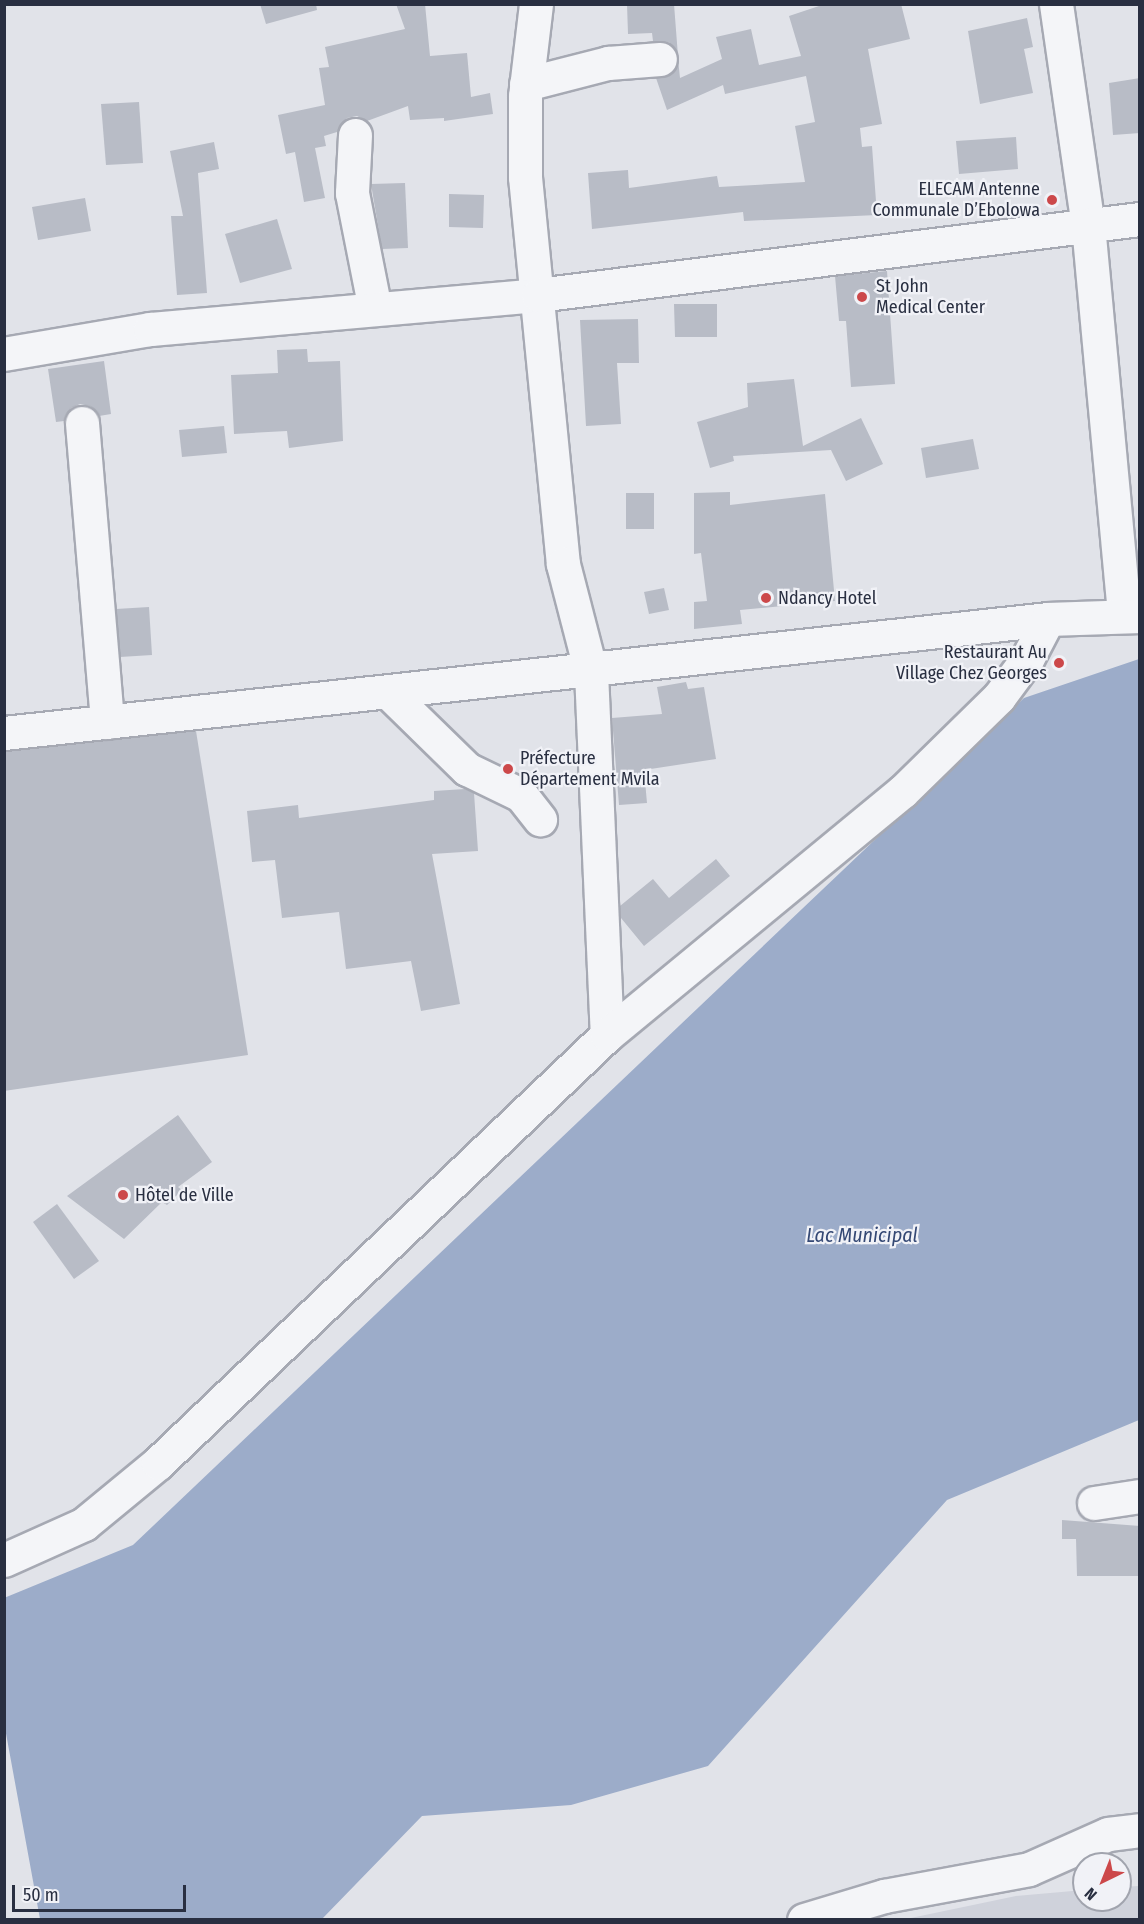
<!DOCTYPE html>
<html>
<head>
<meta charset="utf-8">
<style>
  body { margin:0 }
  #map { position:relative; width:1144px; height:1924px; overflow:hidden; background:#e1e3e9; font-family:"Fira Sans Condensed",sans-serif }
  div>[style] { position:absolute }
  .built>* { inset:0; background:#cfd2db }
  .water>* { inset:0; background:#9cacc9 }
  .building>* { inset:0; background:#b8bcc6 }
  .roads { filter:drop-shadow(2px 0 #a6a9b3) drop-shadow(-2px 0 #a6a9b3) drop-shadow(0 2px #a6a9b3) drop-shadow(0 -2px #a6a9b3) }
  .minor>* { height:33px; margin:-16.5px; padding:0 16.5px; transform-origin:16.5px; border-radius:16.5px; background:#f4f5f8 }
  .dots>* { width:16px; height:16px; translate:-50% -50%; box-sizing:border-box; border:3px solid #f1f2f7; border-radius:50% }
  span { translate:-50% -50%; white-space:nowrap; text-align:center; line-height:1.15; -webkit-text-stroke:4.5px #f1f2f7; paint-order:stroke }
  .poi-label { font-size:18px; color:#292f41 }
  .right { translate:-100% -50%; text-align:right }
  .left { translate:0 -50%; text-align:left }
  .water-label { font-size:20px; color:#344874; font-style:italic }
  .frame { position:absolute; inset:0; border:6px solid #292f41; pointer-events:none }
  .north { position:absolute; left:1072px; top:1852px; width:60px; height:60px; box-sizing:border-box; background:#f1f2f7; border:2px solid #a1a4ae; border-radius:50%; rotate:223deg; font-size:16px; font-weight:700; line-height:24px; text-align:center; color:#292f41 }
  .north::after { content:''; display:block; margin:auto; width:21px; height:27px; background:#cc484a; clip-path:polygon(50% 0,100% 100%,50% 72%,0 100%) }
  .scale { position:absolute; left:12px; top:1885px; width:174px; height:27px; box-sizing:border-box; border:3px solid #292f41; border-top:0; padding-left:8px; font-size:18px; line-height:21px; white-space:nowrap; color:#292f41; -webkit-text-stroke:4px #f1f2f7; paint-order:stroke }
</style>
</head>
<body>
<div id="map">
  <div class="built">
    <i style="clip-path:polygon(1139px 1886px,1139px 1919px,906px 1919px,1016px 1896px,1084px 1890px,1084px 1900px,1120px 1900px,1120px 1887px)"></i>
  </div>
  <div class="water">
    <i style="clip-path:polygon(1139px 659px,1139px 1420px,947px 1500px,708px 1766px,571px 1805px,422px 1816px,322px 1919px,40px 1919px,5px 1728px,4px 1598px,133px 1545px,1024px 698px)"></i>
  </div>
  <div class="building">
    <i style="clip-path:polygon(260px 4px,316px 4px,317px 10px,266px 24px)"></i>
    <i style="clip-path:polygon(396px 4px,425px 4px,430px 56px,467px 53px,471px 97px,490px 93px,493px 114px,444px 121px,444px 118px,410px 120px,408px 106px,367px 121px,357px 116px,347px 118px,337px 132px,324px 136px,326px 146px,315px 148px,325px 198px,304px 202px,295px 152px,286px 154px,278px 115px,325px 105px,319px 68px,329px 67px,325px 47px,405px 29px)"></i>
    <i style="clip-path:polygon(627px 4px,674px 4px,678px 56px,669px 42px,653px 41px,652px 33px,628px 34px)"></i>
    <i style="clip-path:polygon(825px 4px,901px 4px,910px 39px,868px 49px,882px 124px,860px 128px,862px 147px,872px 146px,877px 215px,744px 221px,743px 212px,592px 229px,588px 173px,628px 170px,629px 188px,717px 176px,719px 187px,805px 182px,795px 126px,815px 122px,806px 76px,725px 94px,723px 85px,667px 110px,656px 78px,671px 74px,678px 59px,680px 78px,722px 59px,716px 37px,751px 29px,759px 65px,801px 56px,789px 16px)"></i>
    <i style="clip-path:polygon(1027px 18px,1033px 47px,1024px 49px,1033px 93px,980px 104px,968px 31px)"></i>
    <i style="clip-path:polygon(1140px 78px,1140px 133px,1113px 135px,1109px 83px)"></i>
    <i style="clip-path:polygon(139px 102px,143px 163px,106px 165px,101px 104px)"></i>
    <i style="clip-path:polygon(1016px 137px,1018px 169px,959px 174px,956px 141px)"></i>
    <i style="clip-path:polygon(214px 142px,219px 169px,198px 173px,207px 293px,177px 295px,171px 216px,183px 216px,170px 151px)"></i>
    <i style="clip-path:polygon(405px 183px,408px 248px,382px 249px,371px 184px)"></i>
    <i style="clip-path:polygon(449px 194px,484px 195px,483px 228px,449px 227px)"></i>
    <i style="clip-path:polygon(85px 198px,91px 231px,38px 240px,32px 207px)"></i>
    <i style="clip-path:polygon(277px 219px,292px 269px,240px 283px,225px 234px)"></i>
    <i style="clip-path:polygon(887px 271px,895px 384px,851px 387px,846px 321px,839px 321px,835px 276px)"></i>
    <i style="clip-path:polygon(674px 304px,717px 304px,717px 337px,675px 337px)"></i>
    <i style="clip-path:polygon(638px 319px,639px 363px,617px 363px,621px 424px,586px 426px,580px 320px)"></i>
    <i style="clip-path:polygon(307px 349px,308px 362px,340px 361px,343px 441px,289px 448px,287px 431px,234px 434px,231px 375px,278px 373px,277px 350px)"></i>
    <i style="clip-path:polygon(104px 361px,111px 414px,99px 416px,90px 406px,80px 404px,71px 408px,64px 421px,56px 422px,48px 369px)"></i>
    <i style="clip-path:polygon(794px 379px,803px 446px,861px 418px,883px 464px,846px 481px,831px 450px,733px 456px,734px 461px,710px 468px,697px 422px,748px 407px,747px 383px)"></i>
    <i style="clip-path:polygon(224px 426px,227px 453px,182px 457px,179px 430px)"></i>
    <i style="clip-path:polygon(973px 439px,979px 469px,926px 478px,921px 448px)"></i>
    <i style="clip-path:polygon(730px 492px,730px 505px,825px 494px,835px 601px,740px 610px,742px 624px,694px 629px,694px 602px,707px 601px,701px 553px,694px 554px,694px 493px)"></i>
    <i style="clip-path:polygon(626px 493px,654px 493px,654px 529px,626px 529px)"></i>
    <i style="clip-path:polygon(664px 588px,669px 610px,649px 614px,644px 592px)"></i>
    <i style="clip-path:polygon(149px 607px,152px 655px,120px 657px,116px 609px)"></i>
    <i style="clip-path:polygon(686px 682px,688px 689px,704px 687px,716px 759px,644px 770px,647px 803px,619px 805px,612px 718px,662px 714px,657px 687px)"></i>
    <i style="clip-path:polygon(196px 731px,248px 1055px,4px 1091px,4px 751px)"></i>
    <i style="clip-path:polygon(465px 789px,474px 793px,478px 851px,432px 854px,460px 1004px,421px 1011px,411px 961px,346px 969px,339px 912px,282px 918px,275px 860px,252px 862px,247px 811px,298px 805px,299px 818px,434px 800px,434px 791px)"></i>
    <i style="clip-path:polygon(716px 859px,730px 876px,644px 946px,621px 918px,620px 906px,653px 879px,669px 898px)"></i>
    <i style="clip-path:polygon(178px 1115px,212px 1162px,178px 1187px,182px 1190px,167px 1205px,162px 1202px,124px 1239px,67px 1196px)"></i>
    <i style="clip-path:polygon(57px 1204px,99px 1261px,74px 1279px,33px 1222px)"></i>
    <i style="clip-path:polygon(1062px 1520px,1140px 1526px,1140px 1576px,1077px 1576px,1076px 1539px,1062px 1539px)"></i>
  </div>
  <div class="roads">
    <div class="minor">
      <i style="left:536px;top:4px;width:93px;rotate:96.8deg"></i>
      <i style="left:525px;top:96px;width:81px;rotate:90deg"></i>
      <i style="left:525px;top:177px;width:389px;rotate:84.4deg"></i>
      <i style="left:563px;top:564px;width:112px;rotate:75.5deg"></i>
      <i style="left:591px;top:672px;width:363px;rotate:87.5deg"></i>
      <i style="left:1056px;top:4px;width:223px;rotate:81.8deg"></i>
      <i style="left:1088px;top:225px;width:392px;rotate:84.7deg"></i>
      <i style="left:526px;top:84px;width:85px;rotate:-14.4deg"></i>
      <i style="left:608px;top:63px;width:52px;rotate:-4.4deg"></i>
      <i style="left:355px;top:135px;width:58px;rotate:93deg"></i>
      <i style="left:352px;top:193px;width:118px;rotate:78.8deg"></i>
      <i style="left:4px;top:354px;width:148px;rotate:-9.7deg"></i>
      <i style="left:150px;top:329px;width:389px;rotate:-5deg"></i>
      <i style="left:538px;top:295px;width:607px;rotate:-7.2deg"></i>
      <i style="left:82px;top:423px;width:300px;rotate:85.2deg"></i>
      <i style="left:388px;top:692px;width:110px;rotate:44.3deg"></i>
      <i style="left:467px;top:769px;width:60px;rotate:25.7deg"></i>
      <i style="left:521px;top:795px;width:31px;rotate:52deg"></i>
      <i style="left:4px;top:733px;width:1050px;rotate:-6.23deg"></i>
      <i style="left:1048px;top:619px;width:92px;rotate:-1.9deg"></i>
      <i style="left:1094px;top:1503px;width:47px;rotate:-8.7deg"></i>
      <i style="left:4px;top:1560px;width:88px;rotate:-24.2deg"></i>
      <i style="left:84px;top:1524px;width:96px;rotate:-39.5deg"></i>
      <i style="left:158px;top:1463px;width:620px;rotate:-43.63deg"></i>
      <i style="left:607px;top:1035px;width:382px;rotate:-39.5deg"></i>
      <i style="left:902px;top:792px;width:136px;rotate:-44.4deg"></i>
      <i style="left:999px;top:697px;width:47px;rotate:-53.6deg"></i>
      <i style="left:1027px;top:659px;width:45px;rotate:-62.3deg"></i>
      <i style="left:804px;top:1920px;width:84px;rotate:-16.7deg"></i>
      <i style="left:884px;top:1896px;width:147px;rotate:-10.5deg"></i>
      <i style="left:1029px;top:1869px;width:86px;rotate:-23.9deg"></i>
      <i style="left:1108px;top:1834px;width:32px;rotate:-7deg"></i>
    </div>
  </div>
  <div class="dots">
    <i style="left:1052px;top:200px;background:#cc484a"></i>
    <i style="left:862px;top:297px;background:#cc484a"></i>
    <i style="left:766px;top:598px;background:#cc484a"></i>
    <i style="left:1059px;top:663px;background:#cc484a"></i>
    <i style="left:508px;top:769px;background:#cc484a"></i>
    <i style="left:123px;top:1195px;background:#cc484a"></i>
  </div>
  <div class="poi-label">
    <span class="right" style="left:1040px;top:200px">ELECAM Antenne<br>Communale D’Ebolowa</span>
    <span class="left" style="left:876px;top:297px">St John<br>Medical Center</span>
    <span class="left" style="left:778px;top:598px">Ndancy Hotel</span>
    <span class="right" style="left:1047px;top:663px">Restaurant Au<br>Village Chez Georges</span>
    <span class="left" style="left:520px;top:769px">Préfecture<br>Département Mvila</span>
    <span class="left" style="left:135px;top:1195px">Hôtel de Ville</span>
  </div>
  <div class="water-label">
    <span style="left:862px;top:1235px">Lac Municipal</span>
  </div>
  <div class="frame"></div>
  <div class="north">N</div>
  <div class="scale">50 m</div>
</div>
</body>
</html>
